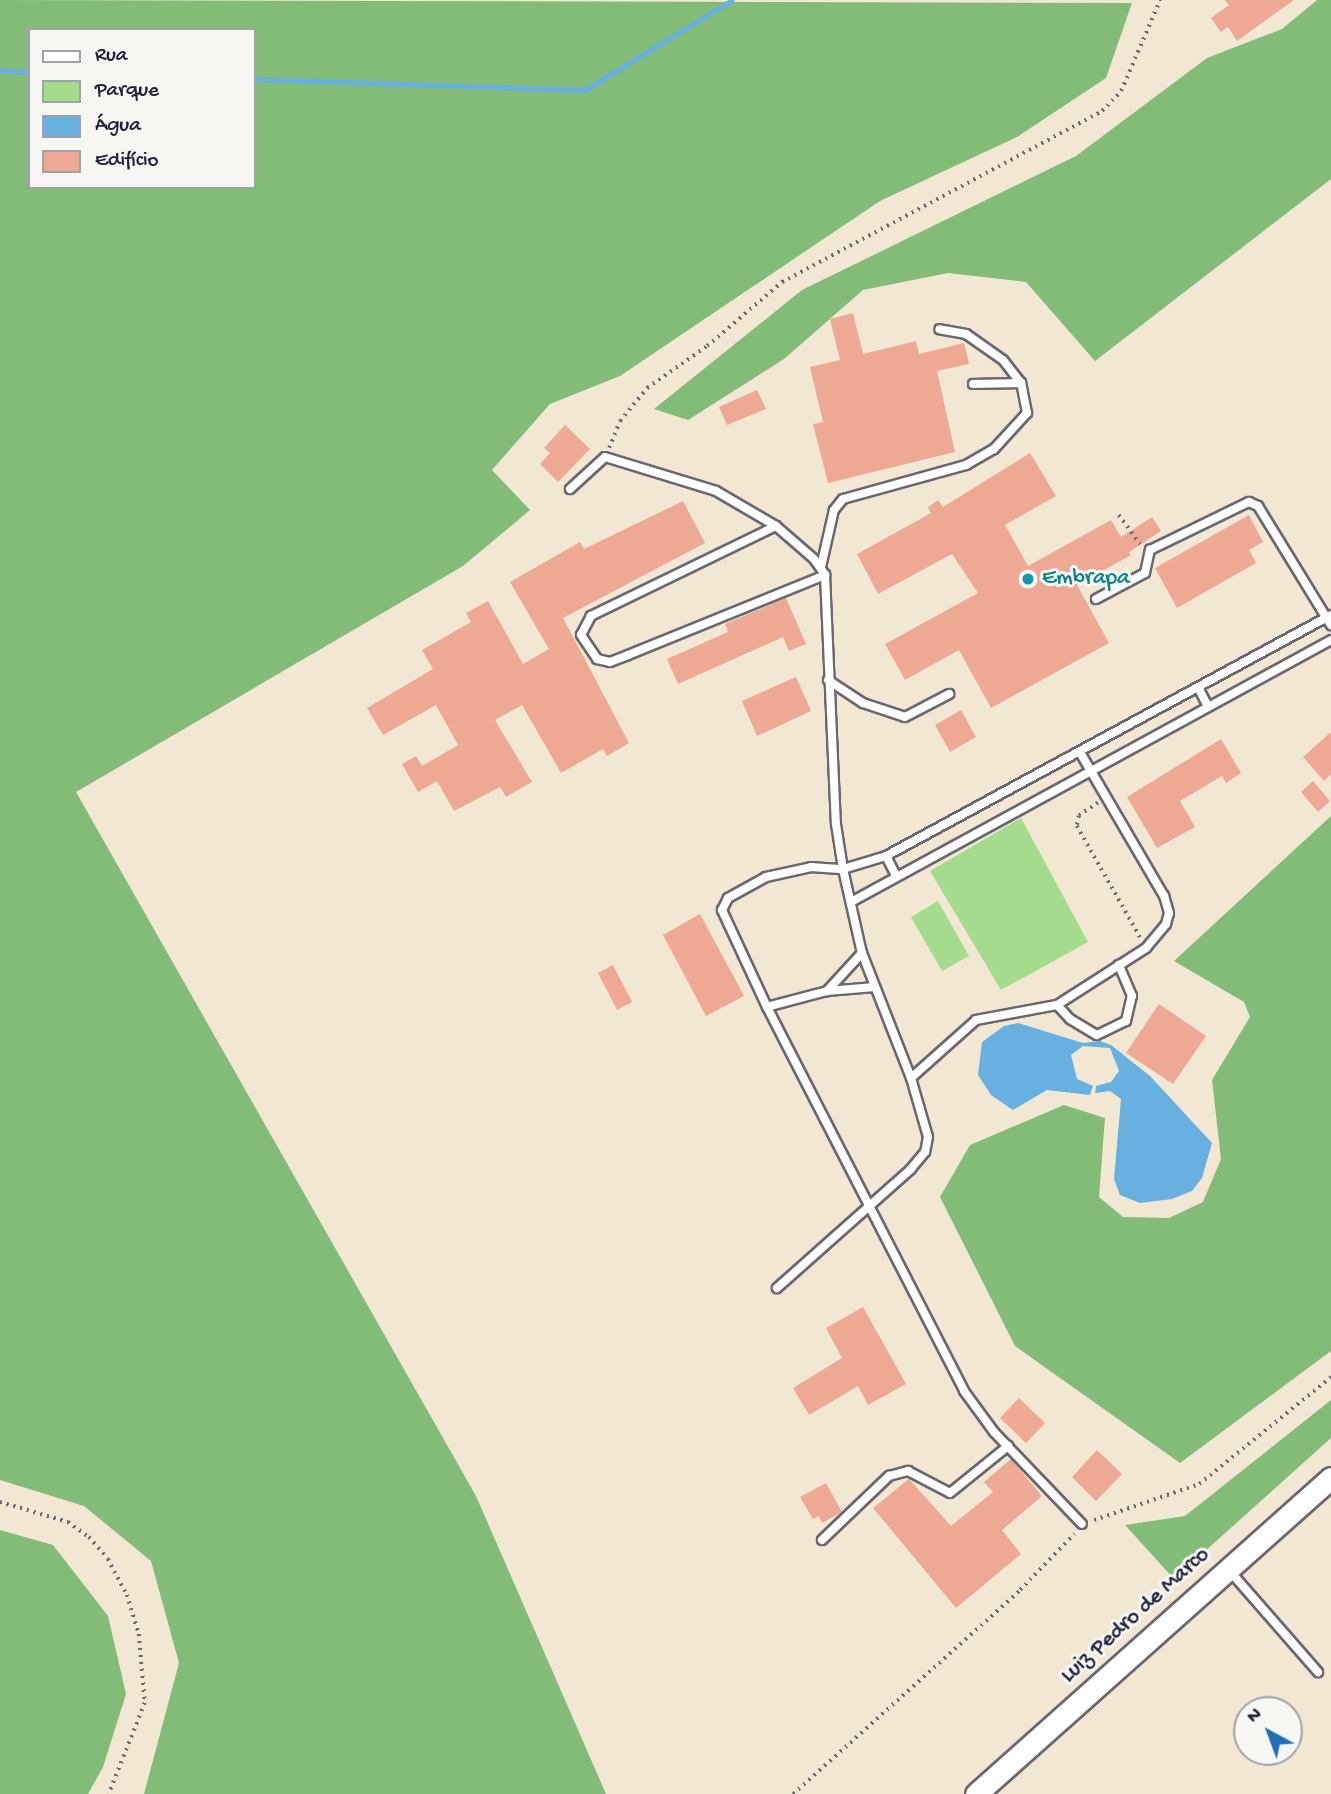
<!DOCTYPE html>
<html>
<head>
<meta charset="utf-8">
<style>
  body { margin:0 }
  #map { position:relative; width:1331px; height:1794px; overflow:hidden; background:#f1e7d2; font-family:"Gochi Hand",sans-serif }
  div>[style] { position:absolute }
  .green>* { inset:0; background:#a4db8d }
  .forest>* { inset:0; background:#83bb78 }
  .water>* { inset:0; background:#68b0df }
  .stream>* { height:5px; margin:-2.5px; padding:0 2.5px; transform-origin:2.5px; border-radius:2.5px; background:#68b0df }
  .building>* { inset:0; background:#eda994 }
  .path>* { height:3.5px; margin-top:-1.75px; transform-origin:0; background:repeating-linear-gradient(90deg,#6a6770 0 2px,transparent 0 7px) }
  .roads { filter:drop-shadow(2px 0 #6a6770) drop-shadow(-2px 0 #6a6770) drop-shadow(0 2px #6a6770) drop-shadow(0 -2px #6a6770) }
  .service>* { height:8px; margin:-4px; padding:0 4px; transform-origin:4px; border-radius:4px; background:#fff }
  .secondary>* { height:21px; margin:-10.5px; padding:0 10.5px; transform-origin:10.5px; border-radius:10.5px; background:#fff }
  .dots>* { width:19px; height:19px; translate:-50% -50%; box-sizing:border-box; border:4px solid #f6f6f2; border-radius:50% }
  span { translate:-50% -50%; white-space:nowrap; text-align:center; line-height:1.15; -webkit-text-stroke:6px #f6f6f2; paint-order:stroke }
  .culture-label { font-size:23px; color:#0d838f }
  .left { translate:0 -50%; text-align:left }
  .street-label { font-size:23px; color:#22223b }
  .legend { position:absolute; left:28px; top:28px; width:228px; height:161px; box-sizing:border-box; background:#f6f6f2; border:2px solid #a1a1a9; margin:0; padding:9px 12px; list-style:none; font-size:21px; color:#22223b }
  .legend li { display:flex; align-items:center; gap:14px; height:35px }
  .legend b { width:35px; border:2px solid #a1a1a9 }
  .north { position:absolute; left:1233px; top:1696px; width:70px; height:70px; box-sizing:border-box; background:#f6f6f2; border:2px solid #a1a1a9; border-radius:50%; rotate:319deg; font-size:19px; font-weight:700; line-height:28px; text-align:center; color:#22223b }
  .north::after { content:''; display:block; margin:auto; width:24px; height:32px; background:#1f6fb2; clip-path:polygon(50% 0,100% 100%,50% 72%,0 100%) }
</style>
</head>
<body>
<div id="map">
  <div class="green">
    <i style="clip-path:polygon(1021px 818px,1088px 942px,1001px 990px,930px 871px)"></i>
    <i style="clip-path:polygon(938px 901px,969px 956px,942px 971px,911px 917px)"></i>
  </div>
  <div class="forest">
    <i style="clip-path:polygon(evenodd,0 0,1132px 3px,1106px 78px,1017px 137px,880px 201px,620px 376px,550px 404px,492px 470px,530px 510px,463px 566px,76px 792px,476px 1496px,606px 1794px,144px 1794px,179px 1663px,151px 1561px,84px 1506px,0 1480px,0 0,30px 30px,254px 30px,254px 187px,30px 187px,30px 30px)"></i>
    <i style="clip-path:polygon(1317px 0,1331px 0,1331px 179px,1095px 361px,1026px 282px,948px 273px,863px 290px,784px 359px,688px 420px,654px 409px,802px 290px,1076px 156px,1207px 58px,1282px 29px)"></i>
    <i style="clip-path:polygon(1331px 816px,1331px 1351px,1180px 1463px,1015px 1346px,940px 1197px,970px 1145px,1064px 1105px,1105px 1118px,1099px 1197px,1123px 1217px,1169px 1218px,1203px 1202px,1221px 1159px,1212px 1080px,1250px 1017px,1244px 1002px,1174px 961px)"></i>
    <i style="clip-path:polygon(1331px 1400px,1331px 1438px,1174px 1579px,1125px 1525px,1185px 1516px)"></i>
    <i style="clip-path:polygon(0 1530px,53px 1545px,108px 1616px,126px 1694px,103px 1767px,88px 1794px,0 1794px)"></i>
  </div>
  <div class="water">
    <i style="clip-path:polygon(1018px 1023px,1083px 1043px,1100px 1041px,1111px 1045px,1150px 1076px,1212px 1143px,1202px 1178px,1192px 1191px,1172px 1199px,1140px 1203px,1120px 1195px,1114px 1179px,1121px 1099px,1110px 1091px,1095px 1093px,1096px 1086px,1111px 1082px,1119px 1071px,1110px 1048px,1083px 1046px,1071px 1055px,1077px 1079px,1093px 1086px,1090px 1095px,1047px 1090px,1013px 1110px,991px 1095px,978px 1075px,982px 1042px,1004px 1026px)"></i>
  </div>
  <div class="stream">
    <i style="left:0;top:70px;width:30px;rotate:4deg"></i>
    <i style="left:254px;top:79px;width:331px;rotate:1.9deg"></i>
    <i style="left:585px;top:90px;width:172px;rotate:-31.5deg"></i>
  </div>
  <div class="building">
    <i style="clip-path:polygon(1225px 0,1294px 0,1237px 41px,1228px 27px,1221px 32px,1211px 18px,1229px 5px)"></i>
    <i style="clip-path:polygon(853px 313px,863px 354px,916px 341px,919px 354px,964px 343px,969px 364px,937px 371px,955px 452px,828px 483px,813px 424px,823px 422px,810px 367px,840px 360px,830px 319px)"></i>
    <i style="clip-path:polygon(757px 390px,766px 409px,727px 425px,719px 407px)"></i>
    <i style="clip-path:polygon(565px 425px,590px 449px,558px 482px,540px 464px,550px 453px,544px 448px)"></i>
    <i style="clip-path:polygon(1030px 453px,1056px 496px,1005px 525px,1028px 566px,1111px 520px,1121px 537px,1152px 517px,1161px 531px,1129px 552px,1131px 555px,1077px 585px,1109px 643px,991px 708px,959px 650px,905px 680px,885px 644px,978px 593px,952px 554px,878px 594px,857px 554px,931px 513px,928px 507px,938px 500px,943px 507px)"></i>
    <i style="clip-path:polygon(683px 501px,705px 543px,563px 618px,629px 743px,607px 756px,603px 749px,561px 773px,522px 705px,495px 720px,532px 782px,506px 797px,500px 787px,454px 811px,437px 781px,418px 792px,402px 764px,416px 756px,422px 766px,458px 745px,436px 705px,383px 735px,367px 708px,433px 669px,422px 650px,471px 622px,466px 613px,488px 601px,523px 664px,549px 649px,510px 582px,580px 542px,584px 549px)"></i>
    <i style="clip-path:polygon(1249px 515px,1263px 542px,1249px 550px,1256px 563px,1177px 608px,1155px 568px)"></i>
    <i style="clip-path:polygon(786px 598px,806px 644px,789px 651px,783px 637px,678px 684px,667px 659px,728px 632px,725px 624px)"></i>
    <i style="clip-path:polygon(796px 677px,811px 711px,757px 736px,742px 701px)"></i>
    <i style="clip-path:polygon(961px 710px,976px 737px,950px 752px,935px 725px)"></i>
    <i style="clip-path:polygon(1331px 732px,1331px 774px,1324px 781px,1303px 757px)"></i>
    <i style="clip-path:polygon(1221px 739px,1241px 773px,1226px 783px,1222px 776px,1180px 801px,1195px 827px,1157px 848px,1127px 797px)"></i>
    <i style="clip-path:polygon(1313px 781px,1330px 801px,1318px 812px,1301px 792px)"></i>
    <i style="clip-path:polygon(700px 914px,744px 996px,706px 1016px,663px 935px)"></i>
    <i style="clip-path:polygon(613px 965px,632px 1002px,617px 1010px,598px 973px)"></i>
    <i style="clip-path:polygon(1159px 1004px,1206px 1036px,1173px 1084px,1126px 1053px)"></i>
    <i style="clip-path:polygon(863px 1307px,906px 1384px,868px 1405px,858px 1386px,809px 1415px,793px 1388px,842px 1358px,826px 1328px)"></i>
    <i style="clip-path:polygon(1019px 1398px,1045px 1423px,1026px 1443px,1000px 1418px)"></i>
    <i style="clip-path:polygon(1097px 1450px,1122px 1474px,1096px 1501px,1072px 1477px)"></i>
    <i style="clip-path:polygon(1011px 1459px,1042px 1496px,1002px 1530px,1021px 1554px,956px 1608px,873px 1508px,909px 1479px,951px 1526px,993px 1492px,984px 1482px)"></i>
    <i style="clip-path:polygon(826px 1483px,842px 1512px,822px 1523px,819px 1516px,813px 1519px,800px 1497px)"></i>
  </div>
  <div class="path">
    <i style="left:609px;top:448px;width:29px;rotate:-68deg"></i>
    <i style="left:620px;top:421px;width:43px;rotate:-50.7deg"></i>
    <i style="left:647px;top:388px;width:73px;rotate:-35deg"></i>
    <i style="left:707px;top:346px;width:99px;rotate:-40.5deg"></i>
    <i style="left:782px;top:282px;width:363px;rotate:-28.1deg"></i>
    <i style="left:1102px;top:111px;width:28px;rotate:-46deg"></i>
    <i style="left:1121px;top:91px;width:99px;rotate:-66.8deg"></i>
    <i style="left:1119px;top:515px;width:36px;rotate:54deg"></i>
    <i style="left:1098px;top:803px;width:23px;rotate:146deg"></i>
    <i style="left:1079px;top:816px;width:10px;rotate:101deg"></i>
    <i style="left:1077px;top:826px;width:128px;rotate:60.4deg"></i>
    <i style="left:0;top:1502px;width:71px;rotate:16.4deg"></i>
    <i style="left:68px;top:1522px;width:26px;rotate:36deg"></i>
    <i style="left:89px;top:1537px;width:29px;rotate:49deg"></i>
    <i style="left:108px;top:1559px;width:41px;rotate:62.2deg"></i>
    <i style="left:127px;top:1595px;width:41px;rotate:72.9deg"></i>
    <i style="left:139px;top:1634px;width:69px;rotate:85deg"></i>
    <i style="left:145px;top:1703px;width:98px;rotate:111.6deg"></i>
    <i style="left:1094px;top:1520px;width:111px;rotate:-18.9deg"></i>
    <i style="left:1199px;top:1484px;width:170px;rotate:-39deg"></i>
    <i style="left:793px;top:1794px;width:305px;rotate:-41.9deg"></i>
    <i style="left:1020px;top:1590px;width:78px;rotate:-46deg"></i>
  </div>
  <div class="roads">
    <div class="service">
      <i style="left:973px;top:384px;width:48px;rotate:-1.2deg"></i>
      <i style="left:570px;top:489px;width:47px;rotate:-42.4deg"></i>
      <i style="left:605px;top:457px;width:116px;rotate:17deg"></i>
      <i style="left:716px;top:491px;width:69px;rotate:30.3deg"></i>
      <i style="left:776px;top:526px;width:50px;rotate:41deg"></i>
      <i style="left:814px;top:559px;width:19px;rotate:55deg"></i>
      <i style="left:825px;top:575px;width:249px;rotate:87.5deg"></i>
      <i style="left:836px;top:824px;width:46px;rotate:81.2deg"></i>
      <i style="left:843px;top:869px;width:86px;rotate:77.3deg"></i>
      <i style="left:862px;top:953px;width:134px;rotate:68.6deg"></i>
      <i style="left:911px;top:1078px;width:61px;rotate:73.9deg"></i>
      <i style="left:928px;top:1137px;width:15px;rotate:101deg"></i>
      <i style="left:925px;top:1152px;width:23px;rotate:130deg"></i>
      <i style="left:910px;top:1170px;width:178px;rotate:138.4deg"></i>
      <i style="left:776px;top:526px;width:206px;rotate:154.1deg"></i>
      <i style="left:591px;top:616px;width:21px;rotate:118deg"></i>
      <i style="left:581px;top:635px;width:29px;rotate:56deg"></i>
      <i style="left:597px;top:659px;width:13px;rotate:13deg"></i>
      <i style="left:610px;top:662px;width:19px;rotate:-21deg"></i>
      <i style="left:628px;top:655px;width:213px;rotate:-22.1deg"></i>
      <i style="left:821px;top:567px;width:58px;rotate:-77.2deg"></i>
      <i style="left:834px;top:510px;width:14px;rotate:-51deg"></i>
      <i style="left:843px;top:499px;width:128px;rotate:-15.5deg"></i>
      <i style="left:966px;top:465px;width:32px;rotate:-30deg"></i>
      <i style="left:994px;top:449px;width:49px;rotate:-47.5deg"></i>
      <i style="left:1027px;top:413px;width:31px;rotate:-101deg"></i>
      <i style="left:1021px;top:383px;width:29px;rotate:-128deg"></i>
      <i style="left:1003px;top:360px;width:45px;rotate:-144.9deg"></i>
      <i style="left:966px;top:334px;width:27px;rotate:-170deg"></i>
      <i style="left:1096px;top:599px;width:55px;rotate:-28deg"></i>
      <i style="left:1145px;top:573px;width:24px;rotate:-78deg"></i>
      <i style="left:1150px;top:550px;width:110px;rotate:-25.9deg"></i>
      <i style="left:1249px;top:502px;width:10px;rotate:24deg"></i>
      <i style="left:1258px;top:506px;width:140px;rotate:58.5deg"></i>
      <i style="left:828px;top:680px;width:42px;rotate:33.3deg"></i>
      <i style="left:863px;top:703px;width:44px;rotate:18.4deg"></i>
      <i style="left:905px;top:717px;width:50px;rotate:-27.6deg"></i>
      <i style="left:1198px;top:687px;width:22px;rotate:63deg"></i>
      <i style="left:886px;top:856px;width:22px;rotate:63deg"></i>
      <i style="left:851px;top:902px;width:547px;rotate:-28.63deg"></i>
      <i style="left:862px;top:953px;width:52px;rotate:132.6deg"></i>
      <i style="left:827px;top:991px;width:62px;rotate:165.1deg"></i>
      <i style="left:767px;top:1007px;width:107px;rotate:-114.9deg"></i>
      <i style="left:722px;top:910px;width:13px;rotate:-63deg"></i>
      <i style="left:728px;top:898px;width:43px;rotate:-28.9deg"></i>
      <i style="left:766px;top:877px;width:46px;rotate:-12.5deg"></i>
      <i style="left:811px;top:867px;width:32px;rotate:4deg"></i>
      <i style="left:843px;top:869px;width:45px;rotate:-16.8deg"></i>
      <i style="left:886px;top:856px;width:506px;rotate:-28.44deg"></i>
      <i style="left:827px;top:991px;width:48px;rotate:-4.8deg"></i>
      <i style="left:1057px;top:1005px;width:19px;rotate:47deg"></i>
      <i style="left:1070px;top:1019px;width:31px;rotate:31deg"></i>
      <i style="left:1097px;top:1035px;width:32px;rotate:-26deg"></i>
      <i style="left:1126px;top:1021px;width:26px;rotate:-77deg"></i>
      <i style="left:1132px;top:996px;width:34px;rotate:-113deg"></i>
      <i style="left:767px;top:1007px;width:432px;rotate:62.8deg"></i>
      <i style="left:964px;top:1391px;width:51px;rotate:53.8deg"></i>
      <i style="left:994px;top:1432px;width:127px;rotate:46.3deg"></i>
      <i style="left:911px;top:1078px;width:87px;rotate:-41.7deg"></i>
      <i style="left:976px;top:1020px;width:82px;rotate:-10.5deg"></i>
      <i style="left:1057px;top:1005px;width:106px;rotate:-32.6deg"></i>
      <i style="left:1146px;top:948px;width:31px;rotate:-50deg"></i>
      <i style="left:1166px;top:924px;width:11px;rotate:-75deg"></i>
      <i style="left:1169px;top:913px;width:18px;rotate:-106deg"></i>
      <i style="left:1164px;top:896px;width:167px;rotate:-120.3deg"></i>
      <i style="left:822px;top:1540px;width:93px;rotate:-43.7deg"></i>
      <i style="left:889px;top:1476px;width:20px;rotate:-15deg"></i>
      <i style="left:908px;top:1471px;width:47px;rotate:27.6deg"></i>
      <i style="left:950px;top:1493px;width:75px;rotate:-39deg"></i>
      <i style="left:1228px;top:1569px;width:137px;rotate:48.9deg"></i>
    </div>
    <div class="secondary">
      <i style="left:976px;top:1794px;width:475px;rotate:-41.7deg"></i>
    </div>
  </div>
  <div class="dots">
    <i style="left:1028px;top:579px;background:#0f9aa8"></i>
  </div>
  <div class="culture-label">
    <span class="left" style="left:1042px;top:579px">Embrapa</span>
  </div>
  <div class="street-label">
    <span style="left:1136px;top:1616px;rotate:-42deg">Luiz Pedro de Marco</span>
  </div>
  <ul class="legend">
  <li><b style="height:9px;background:#fff"></b>Rua</li>
  <li><b style="height:19px;background:#a4db8d"></b>Parque</li>
  <li><b style="height:19px;background:#68b0df"></b>Água</li>
  <li><b style="height:19px;background:#eda994"></b>Edifício</li>
  </ul>
  <div class="north">N</div>
</div>
</body>
</html>
